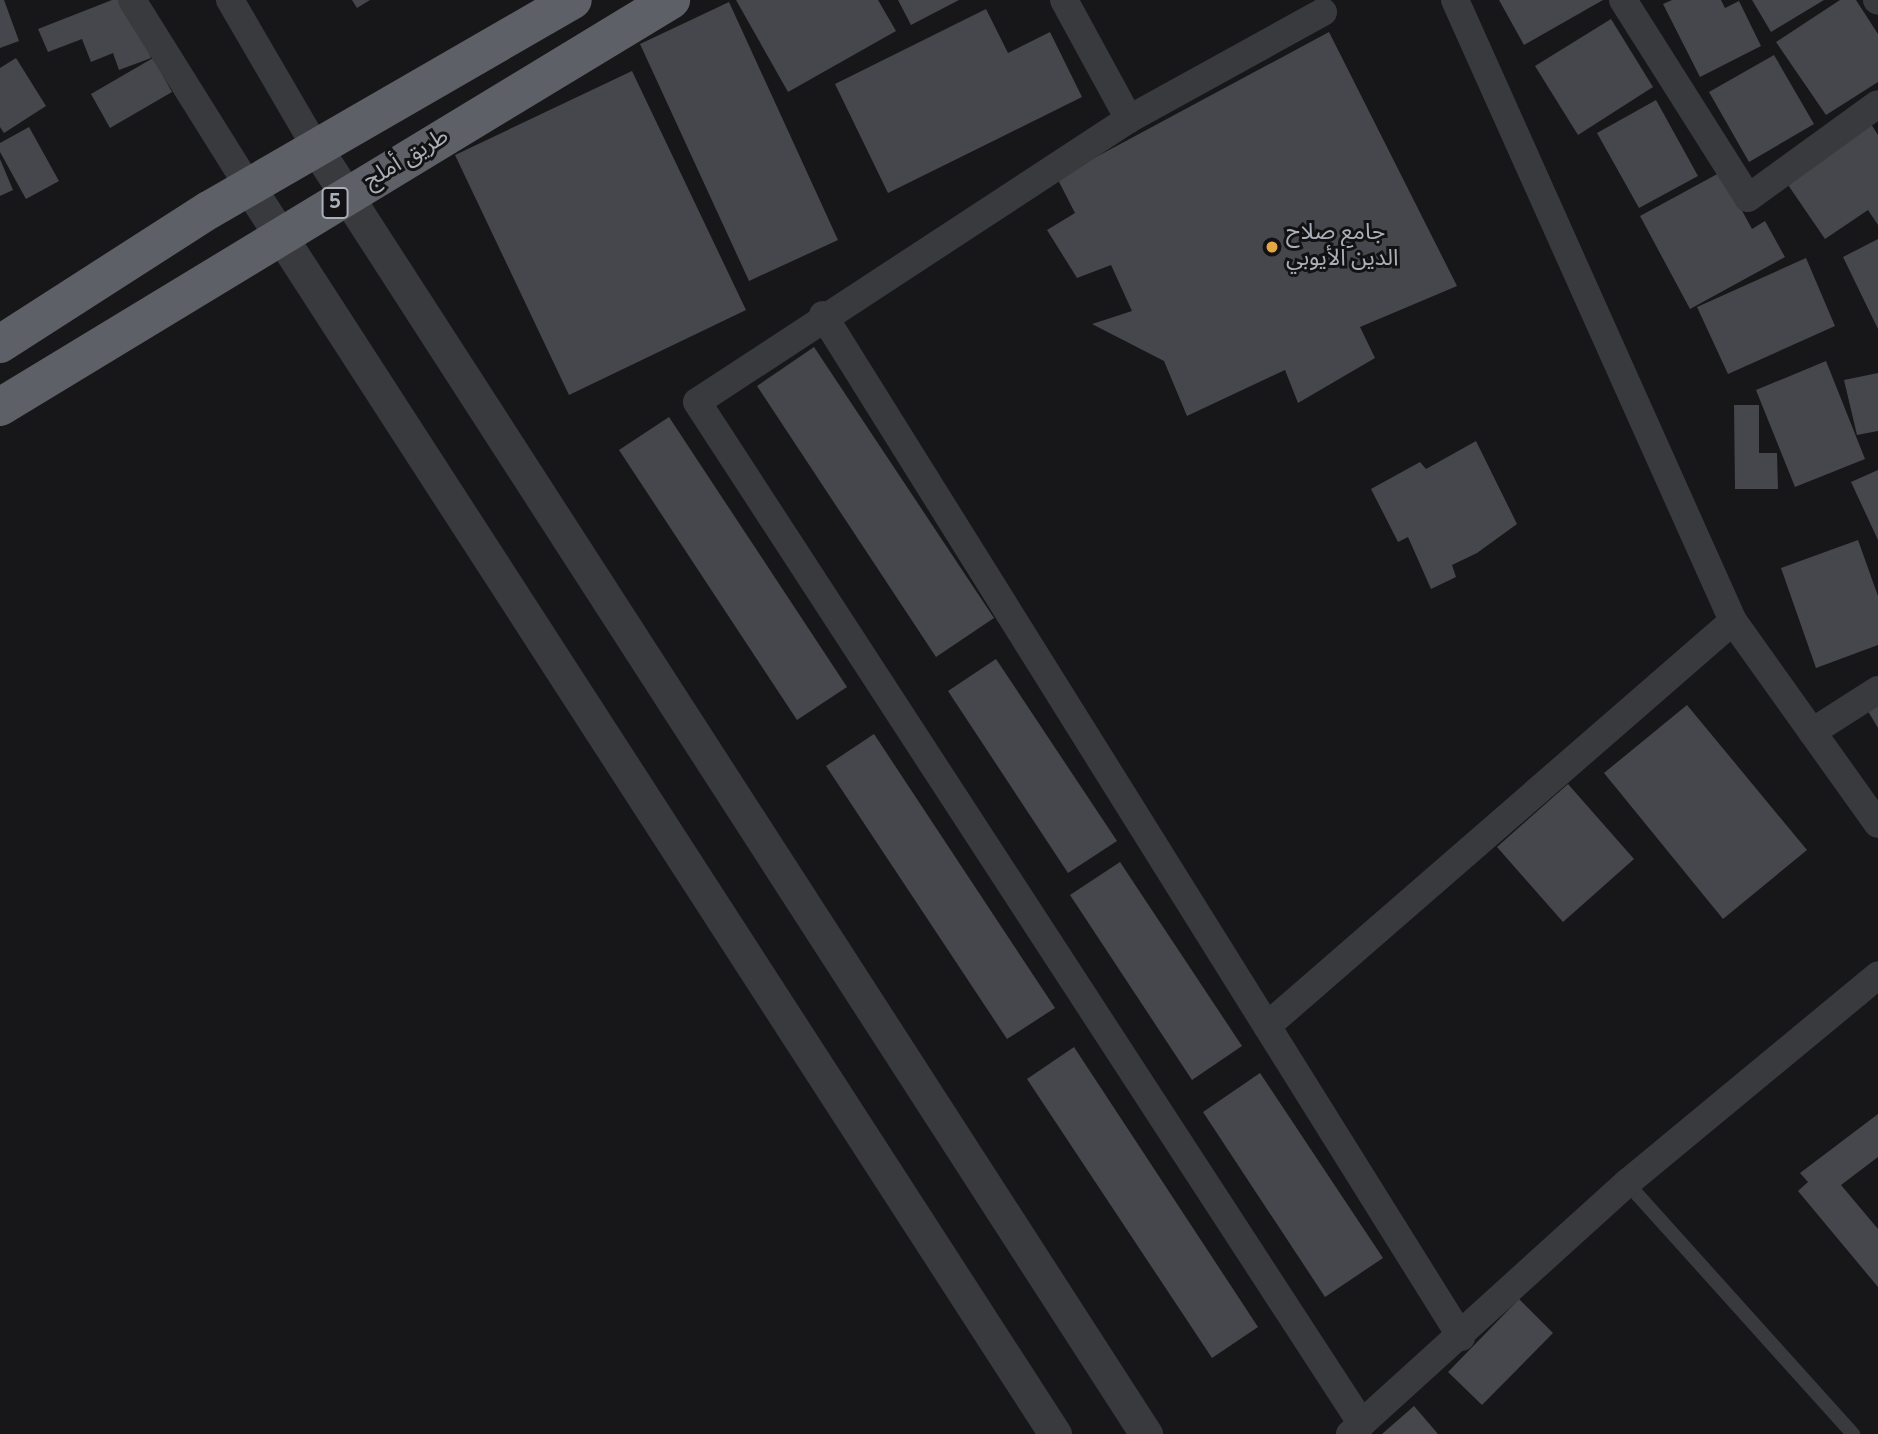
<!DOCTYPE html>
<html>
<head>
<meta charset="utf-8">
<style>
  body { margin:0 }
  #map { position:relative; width:1878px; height:1434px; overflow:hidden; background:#171719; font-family:Overpass,"Noto Sans Arabic",sans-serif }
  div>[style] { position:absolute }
  .building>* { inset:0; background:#46474c }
  .service>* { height:14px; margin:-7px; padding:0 7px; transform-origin:7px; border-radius:7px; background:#393a3e }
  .minor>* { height:28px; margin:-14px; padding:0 14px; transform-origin:14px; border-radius:14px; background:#393a3e }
  .tertiary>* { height:33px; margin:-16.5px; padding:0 16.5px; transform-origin:16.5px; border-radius:16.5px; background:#393a3e }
  .trunk>* { height:38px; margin:-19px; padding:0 19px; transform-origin:19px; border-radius:19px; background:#5d6066 }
  .dots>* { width:19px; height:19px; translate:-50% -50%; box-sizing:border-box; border:4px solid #121214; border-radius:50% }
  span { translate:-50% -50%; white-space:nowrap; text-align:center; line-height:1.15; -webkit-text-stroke:6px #121214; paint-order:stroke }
  .shield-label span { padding:2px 5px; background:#121214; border:2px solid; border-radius:5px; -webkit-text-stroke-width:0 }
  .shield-label { font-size:21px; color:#abafb8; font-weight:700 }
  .street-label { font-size:23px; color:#abafb8 }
  .poi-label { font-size:23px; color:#abafb8 }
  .left { translate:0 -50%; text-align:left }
</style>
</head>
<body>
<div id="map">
  <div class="building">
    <i style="clip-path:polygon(0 0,4px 0,19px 41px,0 48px)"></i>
    <i style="clip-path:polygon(112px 0,129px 0,151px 58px,119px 70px,113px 53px,91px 62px,82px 39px,48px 52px,38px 29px)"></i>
    <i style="clip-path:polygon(352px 0,370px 0,357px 8px)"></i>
    <i style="clip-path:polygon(736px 0,878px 0,896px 31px,788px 92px)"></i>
    <i style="clip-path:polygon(898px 0,959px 0,911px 25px)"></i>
    <i style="clip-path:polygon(1499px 0,1603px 0,1524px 45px)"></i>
    <i style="clip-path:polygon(1672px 0,1721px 0,1725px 8px,1739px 1px,1761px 46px,1700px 77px,1663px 4px)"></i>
    <i style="clip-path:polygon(1752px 0,1824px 0,1771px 32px)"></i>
    <i style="clip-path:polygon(1840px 0,1856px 0,1878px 34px,1878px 82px,1826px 115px,1776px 42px)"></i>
    <i style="clip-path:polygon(729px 2px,838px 240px,749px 281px,640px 44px)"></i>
    <i style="clip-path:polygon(986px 9px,1008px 53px,1050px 32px,1082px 97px,888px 193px,835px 84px)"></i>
    <i style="clip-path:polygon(1611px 19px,1653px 87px,1578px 135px,1535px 66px)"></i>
    <i style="clip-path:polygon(1329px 32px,1457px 286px,1360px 327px,1375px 358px,1298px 403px,1285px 370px,1187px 416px,1164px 361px,1092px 324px,1132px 311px,1111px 265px,1077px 278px,1047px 230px,1075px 213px,1057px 178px)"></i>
    <i style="clip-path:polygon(1774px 55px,1814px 124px,1749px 162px,1709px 92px)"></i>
    <i style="clip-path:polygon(16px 58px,46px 106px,4px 133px,0 127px,0 68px)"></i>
    <i style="clip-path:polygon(153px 58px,172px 92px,110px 128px,91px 94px)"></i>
    <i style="clip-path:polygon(632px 71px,746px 310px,569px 395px,455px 155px)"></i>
    <i style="clip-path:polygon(1656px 100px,1698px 176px,1639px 208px,1597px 133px)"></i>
    <i style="clip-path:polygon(1871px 124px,1878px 135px,1878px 225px,1868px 210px,1825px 239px,1786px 182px)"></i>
    <i style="clip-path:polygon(29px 127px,59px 181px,26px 199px,0 152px,0 143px)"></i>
    <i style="clip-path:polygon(0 159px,13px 190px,0 196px)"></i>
    <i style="clip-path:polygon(1721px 172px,1752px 229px,1765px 221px,1785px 257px,1690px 309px,1640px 216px)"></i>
    <i style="clip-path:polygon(1878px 239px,1878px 329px,1843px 257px)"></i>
    <i style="clip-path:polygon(1806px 258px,1835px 326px,1728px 374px,1697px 307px)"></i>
    <i style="clip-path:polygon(814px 347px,994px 618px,936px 657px,757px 386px)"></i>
    <i style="clip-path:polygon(1826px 361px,1865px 459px,1795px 487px,1756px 390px)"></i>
    <i style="clip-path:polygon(1878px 373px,1878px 431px,1857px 435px,1844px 380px)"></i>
    <i style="clip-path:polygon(1734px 405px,1759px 405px,1759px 453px,1777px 453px,1778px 489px,1735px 489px)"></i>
    <i style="clip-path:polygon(669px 417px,847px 687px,797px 720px,619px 450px)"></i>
    <i style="clip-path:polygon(1476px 441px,1517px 524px,1477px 553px,1452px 565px,1456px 577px,1431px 589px,1408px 537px,1398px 542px,1371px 489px,1420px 462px,1426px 469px)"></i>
    <i style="clip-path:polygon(1878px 470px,1878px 540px,1851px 482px)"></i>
    <i style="clip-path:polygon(1858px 540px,1878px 596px,1878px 645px,1816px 668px,1781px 568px)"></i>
    <i style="clip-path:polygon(996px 659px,1117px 841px,1068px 873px,948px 691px)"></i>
    <i style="clip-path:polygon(1878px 691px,1878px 728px,1862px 701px)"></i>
    <i style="clip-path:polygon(1687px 705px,1807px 850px,1723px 919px,1604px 773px)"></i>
    <i style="clip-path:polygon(874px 734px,1055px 1008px,1007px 1039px,826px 766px)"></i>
    <i style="clip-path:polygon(1568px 784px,1634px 859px,1563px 922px,1497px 847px)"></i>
    <i style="clip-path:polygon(1120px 862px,1242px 1046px,1192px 1080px,1070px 895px)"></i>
    <i style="clip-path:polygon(1074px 1047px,1258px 1327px,1212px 1358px,1027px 1079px)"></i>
    <i style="clip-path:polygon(1260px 1073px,1383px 1258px,1325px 1297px,1203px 1112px)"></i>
    <i style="clip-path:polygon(1878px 1114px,1878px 1157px,1841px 1185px,1878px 1229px,1878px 1287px,1798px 1191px,1808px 1182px,1800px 1173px)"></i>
    <i style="clip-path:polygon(1519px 1299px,1553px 1333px,1482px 1405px,1448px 1372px)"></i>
    <i style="clip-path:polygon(1414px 1406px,1438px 1434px,1382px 1434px)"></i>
  </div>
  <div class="service">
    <i style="left:1627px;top:1183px;width:338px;rotate:48deg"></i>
  </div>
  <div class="minor">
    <i style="left:132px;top:0;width:221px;rotate:58deg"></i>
    <i style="left:230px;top:0;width:171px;rotate:59.8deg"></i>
    <i style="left:1064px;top:0;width:136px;rotate:61.4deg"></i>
    <i style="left:1455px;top:0;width:680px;rotate:65.88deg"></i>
    <i style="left:1733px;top:621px;width:249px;rotate:54.5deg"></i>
    <i style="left:1623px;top:0;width:234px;rotate:57.7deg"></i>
    <i style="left:1748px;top:198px;width:160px;rotate:-35.9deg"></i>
    <i style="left:1877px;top:0;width:1px;rotate:45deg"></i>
    <i style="left:1323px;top:12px;width:222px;rotate:151.1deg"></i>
    <i style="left:1129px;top:119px;width:516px;rotate:146.77deg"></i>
    <i style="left:697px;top:402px;width:1219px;rotate:56.95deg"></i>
    <i style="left:823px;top:315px;width:1205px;rotate:58.02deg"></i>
    <i style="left:1812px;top:732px;width:78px;rotate:-32.5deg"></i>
    <i style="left:1267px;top:1026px;width:617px;rotate:-40.99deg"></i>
    <i style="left:1350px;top:1434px;width:374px;rotate:-42.2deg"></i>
    <i style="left:1627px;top:1183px;width:326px;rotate:-39.6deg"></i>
  </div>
  <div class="tertiary">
    <i style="left:316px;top:148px;width:1531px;rotate:57.16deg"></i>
    <i style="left:249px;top:187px;width:1485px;rotate:57.12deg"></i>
  </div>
  <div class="trunk">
    <i style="left:0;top:344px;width:248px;rotate:-32.7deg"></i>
    <i style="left:209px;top:210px;width:420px;rotate:-30deg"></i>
    <i style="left:0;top:407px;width:785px;rotate:-31.24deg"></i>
  </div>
  <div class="dots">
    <i style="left:1272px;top:247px;background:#e4a745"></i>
  </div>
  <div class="shield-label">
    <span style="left:335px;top:203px">5</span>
  </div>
  <div class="street-label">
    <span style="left:407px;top:160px;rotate:-31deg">طريق أملج</span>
  </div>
  <div class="poi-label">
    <span class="left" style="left:1286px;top:247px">جامع صلاح<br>الدين الأيوبي</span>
  </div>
</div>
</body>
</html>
